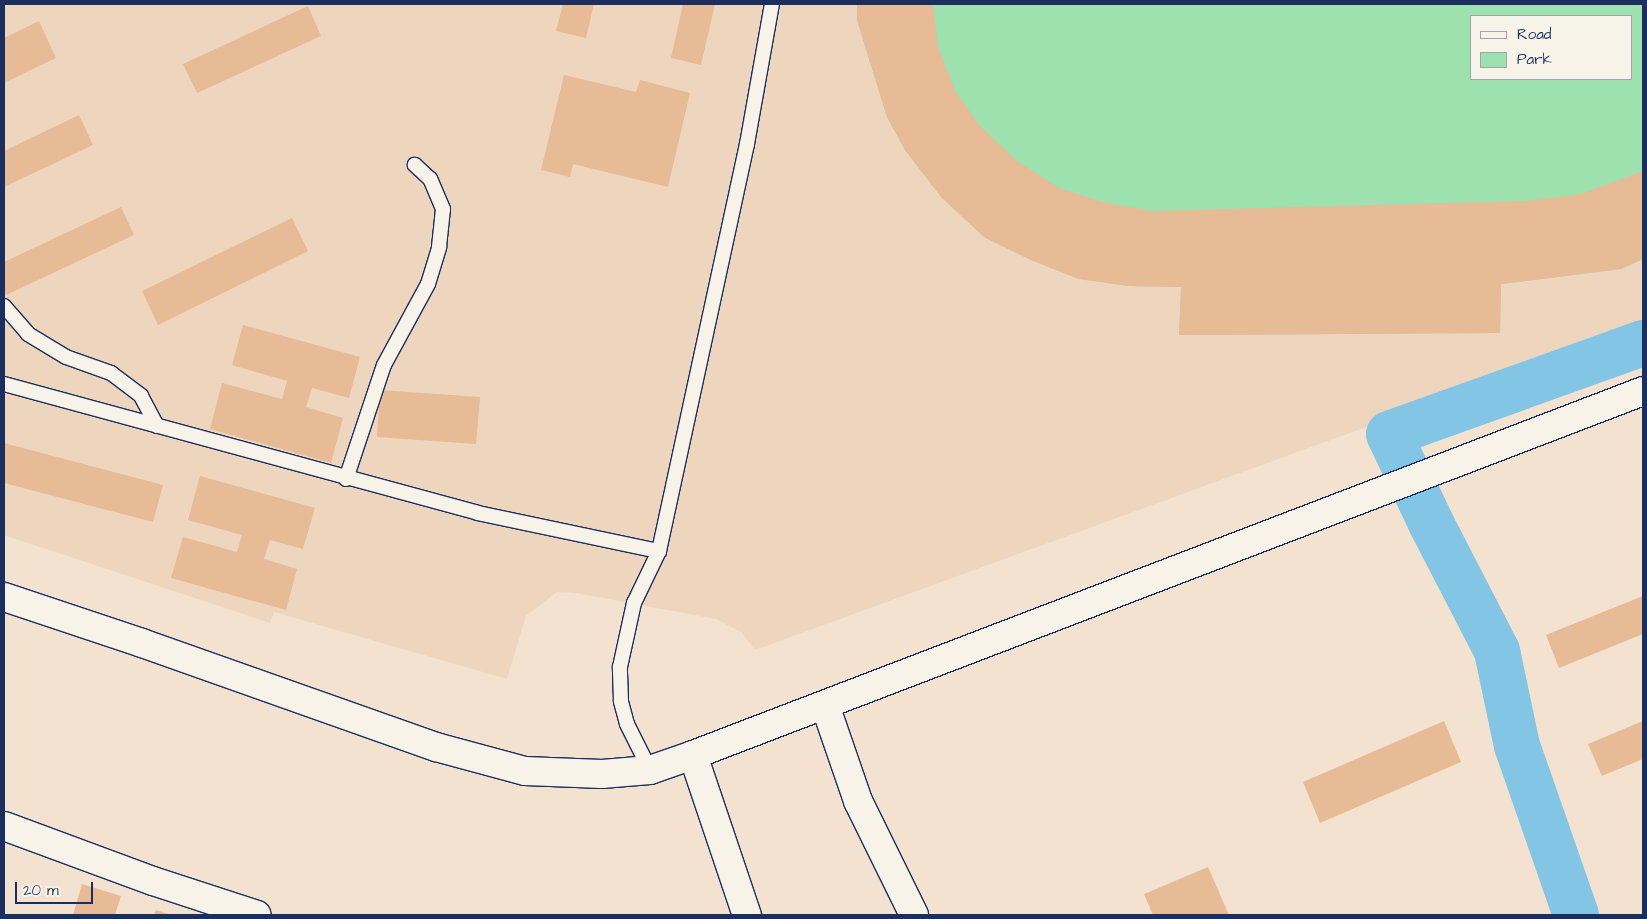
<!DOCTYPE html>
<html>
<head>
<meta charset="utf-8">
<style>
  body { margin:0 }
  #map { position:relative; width:1647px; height:919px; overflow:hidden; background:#f2e2cf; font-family:"Architects Daughter",sans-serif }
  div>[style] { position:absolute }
  .built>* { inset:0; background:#eed6be }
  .green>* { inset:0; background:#9ce1ae }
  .river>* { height:46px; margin:-23px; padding:0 23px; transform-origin:23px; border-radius:23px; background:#83c5e4 }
  .building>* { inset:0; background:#e6bb96 }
  .roads { filter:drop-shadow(1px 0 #1b2f5e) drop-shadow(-1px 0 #1b2f5e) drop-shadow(0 1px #1b2f5e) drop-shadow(0 -1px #1b2f5e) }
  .lane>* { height:14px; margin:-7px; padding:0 7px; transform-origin:7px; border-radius:7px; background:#f7f3e8 }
  .street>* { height:28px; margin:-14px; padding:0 14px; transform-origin:14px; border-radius:14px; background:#f7f3e8 }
  .secondary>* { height:28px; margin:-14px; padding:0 14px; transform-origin:14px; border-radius:14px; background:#f7f3e8 }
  span { translate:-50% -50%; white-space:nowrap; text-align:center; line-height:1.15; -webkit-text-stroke:4px #f7f3e8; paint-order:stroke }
  .frame { position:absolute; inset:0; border:5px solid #1b2f5e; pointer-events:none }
  .legend { position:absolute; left:1470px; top:15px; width:162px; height:65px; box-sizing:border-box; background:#f7f3e8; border:1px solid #9fa5b1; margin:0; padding:6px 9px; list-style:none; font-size:15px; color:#1b2f5e }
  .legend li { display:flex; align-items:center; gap:10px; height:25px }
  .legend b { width:25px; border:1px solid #9fa5b1 }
  .scale { position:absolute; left:15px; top:882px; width:78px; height:22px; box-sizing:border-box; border:2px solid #1b2f5e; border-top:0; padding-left:6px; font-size:15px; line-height:18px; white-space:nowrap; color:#1b2f5e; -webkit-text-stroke:4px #f7f3e8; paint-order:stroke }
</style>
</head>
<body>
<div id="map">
  <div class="built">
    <i style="clip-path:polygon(evenodd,4px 4px,1643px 4px,1643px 326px,755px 650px,741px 632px,716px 619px,576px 593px,557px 592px,526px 616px,507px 679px,274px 612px,270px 623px,4px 535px,4px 4px,1471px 16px,1631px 16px,1631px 79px,1471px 79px,1471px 16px)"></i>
  </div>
  <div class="green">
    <i style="clip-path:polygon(evenodd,857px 4px,1643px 4px,1643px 259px,1621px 269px,1501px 284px,1500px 333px,1179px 335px,1181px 287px,1129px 286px,1079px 279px,1031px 260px,984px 237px,942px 198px,905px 150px,887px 117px,857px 20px,857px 4px,1471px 16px,1631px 16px,1631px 79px,1471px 79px,1471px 16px)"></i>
  </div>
  <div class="river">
    <i style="left:1576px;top:915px;width:179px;rotate:-109.2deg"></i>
    <i style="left:1517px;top:746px;width:97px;rotate:-101.9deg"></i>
    <i style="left:1497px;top:651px;width:144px;rotate:-117.3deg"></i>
    <i style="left:1431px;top:523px;width:98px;rotate:-115.3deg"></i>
    <i style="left:1389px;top:434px;width:270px;rotate:-19.7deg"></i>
  </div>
  <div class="building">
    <i style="clip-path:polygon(563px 4px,594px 4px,586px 38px,556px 31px)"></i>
    <i style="clip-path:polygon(683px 4px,715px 4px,701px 65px,671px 58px)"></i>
    <i style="clip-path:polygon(857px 4px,933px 4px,938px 46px,954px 89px,979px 125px,1017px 161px,1059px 188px,1106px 203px,1152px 211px,1525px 201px,1581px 194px,1643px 171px,1643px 259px,1621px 269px,1501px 284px,1500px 333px,1179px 335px,1181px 287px,1129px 286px,1079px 279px,1031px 260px,984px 237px,942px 198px,905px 150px,887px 117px,857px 20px)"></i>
    <i style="clip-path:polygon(308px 6px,321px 36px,197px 93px,183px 64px)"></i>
    <i style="clip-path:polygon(39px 21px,56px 58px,4px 83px,4px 38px)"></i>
    <i style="clip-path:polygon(564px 75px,636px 92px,640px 80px,690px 93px,668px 187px,573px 164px,570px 177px,541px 170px)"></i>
    <i style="clip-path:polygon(79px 115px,93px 145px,4px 187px,4px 151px)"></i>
    <i style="clip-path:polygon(121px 207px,134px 235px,6px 295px,4px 289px,4px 262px)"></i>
    <i style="clip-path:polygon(292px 218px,308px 251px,158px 325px,142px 291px)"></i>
    <i style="clip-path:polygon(243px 325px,360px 357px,349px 398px,312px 388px,306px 407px,343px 418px,331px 463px,210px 429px,222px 383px,282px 399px,287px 381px,232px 365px)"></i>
    <i style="clip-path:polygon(380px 390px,480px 397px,476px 444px,377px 437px)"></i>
    <i style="clip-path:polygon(4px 443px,163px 485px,153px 522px,4px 483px)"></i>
    <i style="clip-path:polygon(200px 476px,315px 508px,303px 549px,270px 540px,264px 559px,297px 569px,286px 610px,171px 578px,183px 537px,237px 552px,242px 535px,188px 520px)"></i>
    <i style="clip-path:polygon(1643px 596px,1643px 634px,1559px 668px,1546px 635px)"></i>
    <i style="clip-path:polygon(1444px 721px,1461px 762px,1320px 823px,1303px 782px)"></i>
    <i style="clip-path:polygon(1643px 721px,1643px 759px,1602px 776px,1588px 744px)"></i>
    <i style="clip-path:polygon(1208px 867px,1229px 915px,1153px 915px,1144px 894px)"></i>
    <i style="clip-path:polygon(82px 884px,121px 896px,115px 915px,73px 915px)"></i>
    <i style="clip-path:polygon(156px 910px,171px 915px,154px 915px)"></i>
  </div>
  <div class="roads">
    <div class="lane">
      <i style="left:4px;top:306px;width:37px;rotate:49deg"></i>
      <i style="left:28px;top:334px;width:44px;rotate:31.2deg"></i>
      <i style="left:66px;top:357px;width:48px;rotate:19.6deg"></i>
      <i style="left:111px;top:373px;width:38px;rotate:37deg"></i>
      <i style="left:141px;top:396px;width:34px;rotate:62deg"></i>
      <i style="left:4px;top:384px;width:491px;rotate:15.2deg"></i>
      <i style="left:478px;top:513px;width:185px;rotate:11.9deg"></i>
      <i style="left:346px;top:479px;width:120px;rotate:-71.6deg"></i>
      <i style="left:384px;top:365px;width:92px;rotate:-61.5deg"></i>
      <i style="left:428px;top:284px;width:39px;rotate:-73deg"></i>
      <i style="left:439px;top:247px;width:38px;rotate:-84deg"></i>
      <i style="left:443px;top:209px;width:33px;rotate:-113deg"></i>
      <i style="left:430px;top:179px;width:21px;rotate:-137deg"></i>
      <i style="left:650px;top:770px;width:51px;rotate:-116.6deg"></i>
      <i style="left:627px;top:724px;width:24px;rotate:-105deg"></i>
      <i style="left:621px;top:701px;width:34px;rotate:-92deg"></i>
      <i style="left:620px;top:667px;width:66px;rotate:-77.7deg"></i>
      <i style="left:634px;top:603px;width:58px;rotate:-64.3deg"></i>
      <i style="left:659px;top:551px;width:416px;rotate:-77.8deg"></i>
      <i style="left:747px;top:144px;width:142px;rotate:-79.9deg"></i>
    </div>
    <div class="street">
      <i style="left:825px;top:705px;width:102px;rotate:71deg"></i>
      <i style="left:858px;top:801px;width:127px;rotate:63.8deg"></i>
      <i style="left:693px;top:755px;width:169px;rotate:71.4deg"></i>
      <i style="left:4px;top:826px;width:159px;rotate:20.3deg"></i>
      <i style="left:153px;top:881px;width:109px;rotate:18.1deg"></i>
    </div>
    <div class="secondary">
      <i style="left:4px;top:597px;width:145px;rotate:18.4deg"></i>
      <i style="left:142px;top:643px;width:312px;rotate:19.5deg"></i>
      <i style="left:436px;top:747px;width:92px;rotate:15.1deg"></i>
      <i style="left:525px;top:771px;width:77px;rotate:2.2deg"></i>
      <i style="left:602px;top:774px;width:48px;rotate:-4.8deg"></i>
      <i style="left:650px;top:770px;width:46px;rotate:-19.2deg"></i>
      <i style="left:693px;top:755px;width:1017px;rotate:-20.96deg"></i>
    </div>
  </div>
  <div class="frame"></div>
  <ul class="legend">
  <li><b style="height:6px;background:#f7f3e8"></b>Road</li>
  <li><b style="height:14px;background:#9ce1ae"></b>Park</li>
  </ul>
  <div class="scale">20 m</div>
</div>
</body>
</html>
